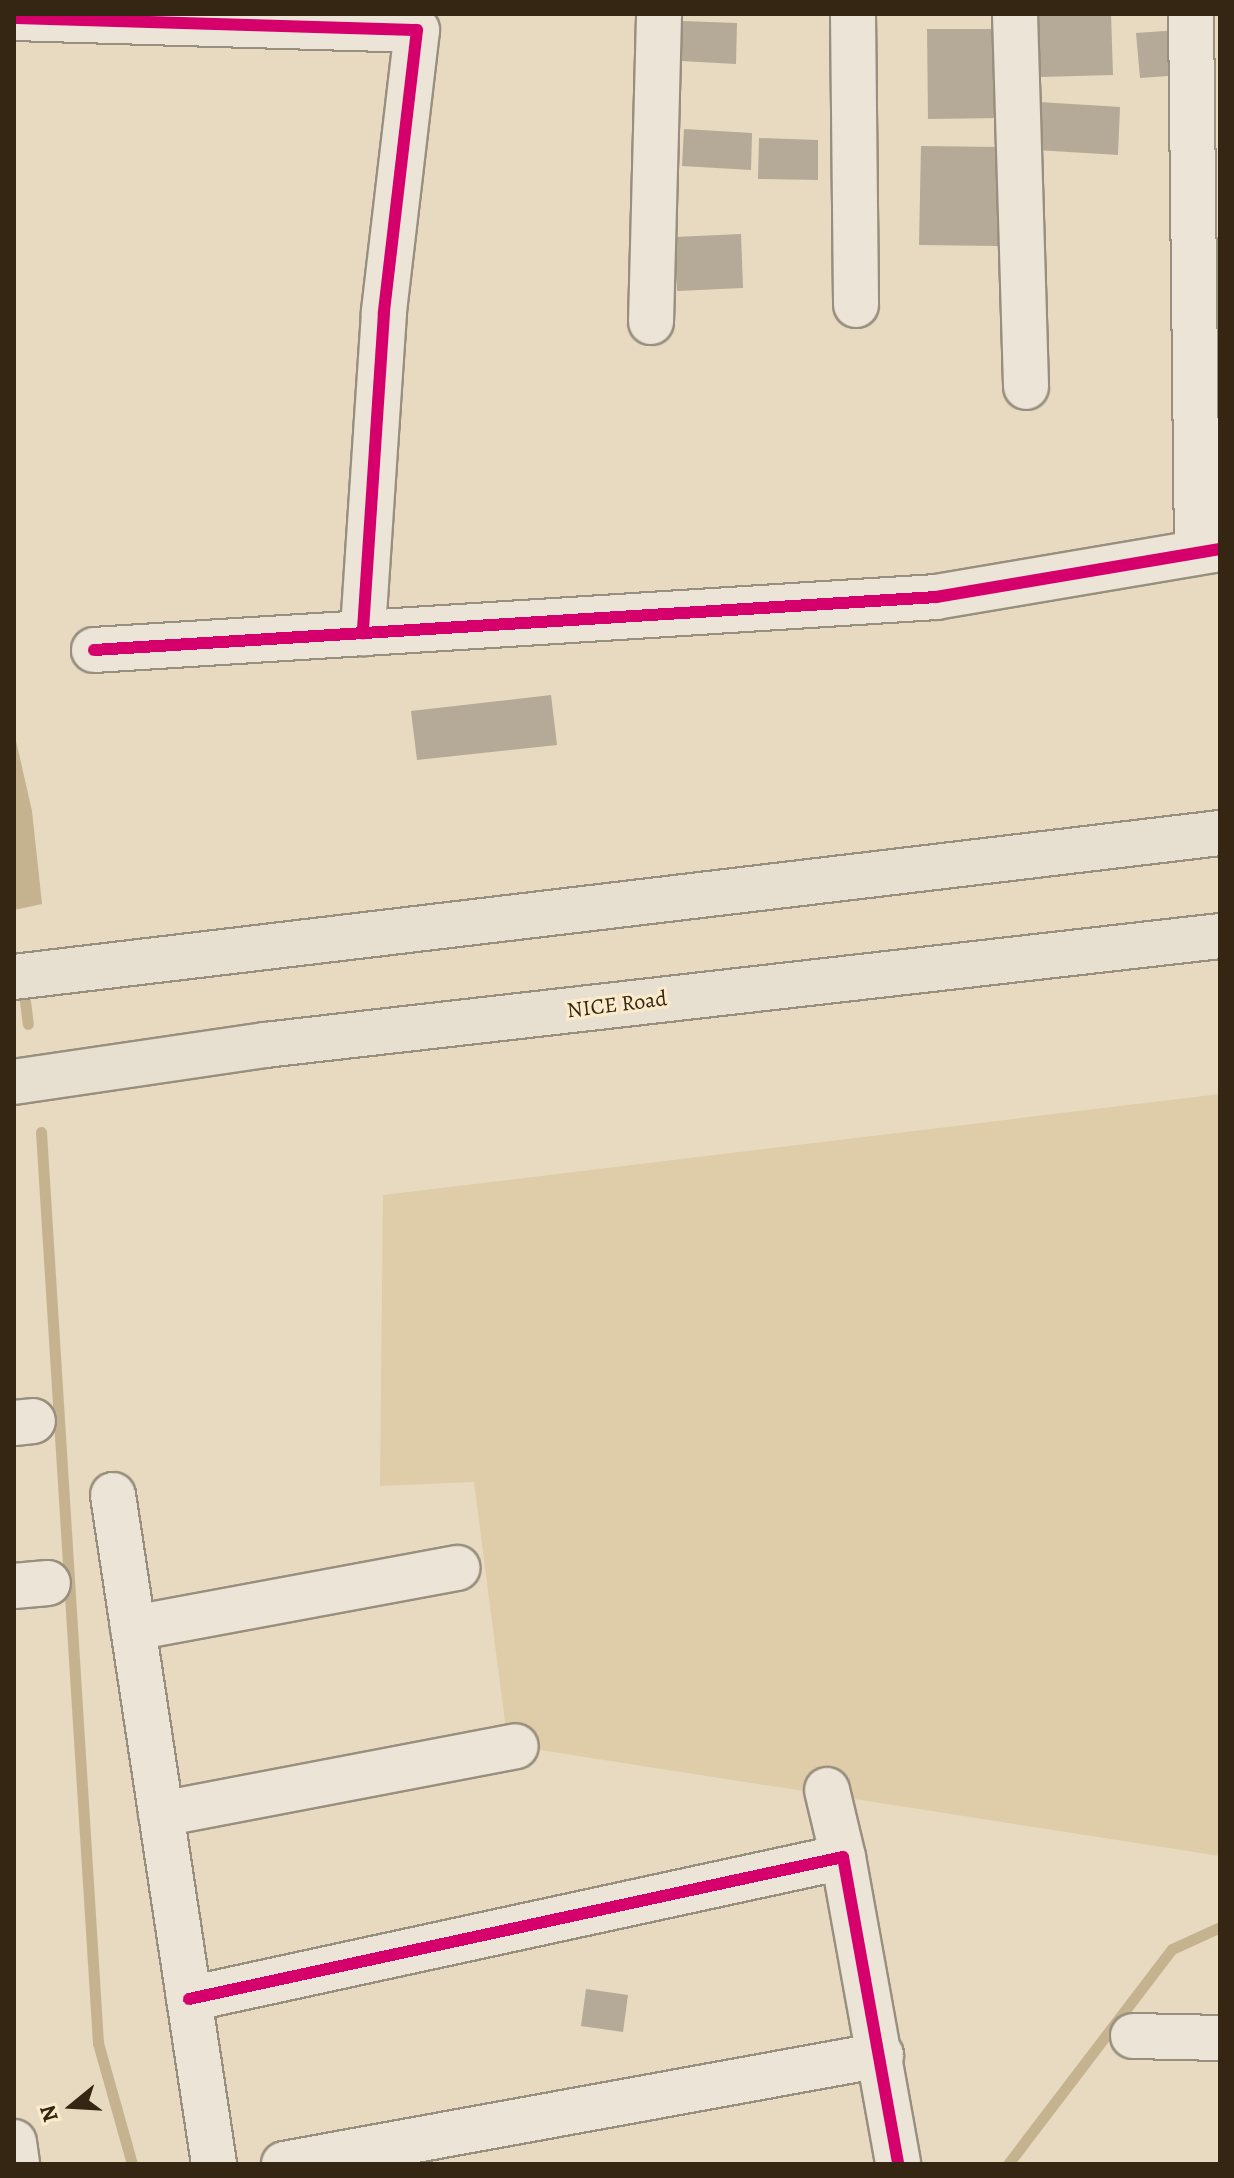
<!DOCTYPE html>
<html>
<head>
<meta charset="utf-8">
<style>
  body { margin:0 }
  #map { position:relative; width:1234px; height:2178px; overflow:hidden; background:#e8dac0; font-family:Alegreya,serif }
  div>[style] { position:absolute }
  .green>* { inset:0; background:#dfcca8 }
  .water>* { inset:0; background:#c5b28f }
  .stream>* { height:11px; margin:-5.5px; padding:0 5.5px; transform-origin:5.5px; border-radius:5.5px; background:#c5b28f }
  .building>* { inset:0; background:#b4aa97 }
  .roads { filter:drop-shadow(2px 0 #998f7e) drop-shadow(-2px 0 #998f7e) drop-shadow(0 2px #998f7e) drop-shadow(0 -2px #998f7e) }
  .minor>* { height:44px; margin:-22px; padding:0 22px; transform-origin:22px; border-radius:22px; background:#ebe4d7 }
  .highway>* { height:44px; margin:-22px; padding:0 22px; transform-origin:22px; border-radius:22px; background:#e7dfd0 }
  .cycleway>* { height:12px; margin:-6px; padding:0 6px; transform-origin:6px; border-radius:6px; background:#d6006c }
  span { translate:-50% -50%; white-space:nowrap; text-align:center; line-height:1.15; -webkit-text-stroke:6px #fbebcb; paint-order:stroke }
  .street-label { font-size:22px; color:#352613 }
  .frame { position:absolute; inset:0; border:16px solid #352613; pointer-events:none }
  .north { position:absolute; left:32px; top:2066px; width:80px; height:80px; -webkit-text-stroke:6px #fbebcb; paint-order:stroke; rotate:252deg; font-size:22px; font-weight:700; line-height:32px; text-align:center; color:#352613 }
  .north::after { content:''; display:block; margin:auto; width:28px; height:36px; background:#352613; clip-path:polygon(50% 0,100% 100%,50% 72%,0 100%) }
</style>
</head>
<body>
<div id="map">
  <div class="green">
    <i style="clip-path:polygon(1220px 1094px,1220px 1856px,508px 1745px,474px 1482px,380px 1486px,383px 1195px)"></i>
  </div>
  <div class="water">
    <i style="clip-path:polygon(14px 732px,32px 811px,42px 904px,14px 910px)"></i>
  </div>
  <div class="stream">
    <i style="left:25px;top:1001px;width:23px;rotate:83deg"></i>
    <i style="left:41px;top:1132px;width:913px;rotate:86.42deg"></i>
    <i style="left:98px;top:2043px;width:126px;rotate:74.3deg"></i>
    <i style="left:1008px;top:2164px;width:270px;rotate:-52.7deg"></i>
    <i style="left:1172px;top:1949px;width:53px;rotate:-24.6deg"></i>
  </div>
  <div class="building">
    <i style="clip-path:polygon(1037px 14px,1111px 14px,1113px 75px,1039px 77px)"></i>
    <i style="clip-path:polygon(682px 21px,737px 23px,736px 64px,681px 61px)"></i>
    <i style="clip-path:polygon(927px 29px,1003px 29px,1003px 118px,928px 119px)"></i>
    <i style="clip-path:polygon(1179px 30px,1182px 75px,1140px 78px,1136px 33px)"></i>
    <i style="clip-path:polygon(1039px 102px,1120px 107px,1118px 155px,1036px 150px)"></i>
    <i style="clip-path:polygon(684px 129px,752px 133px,751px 170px,682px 166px)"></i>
    <i style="clip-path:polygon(759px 138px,818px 140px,818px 180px,758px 179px)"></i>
    <i style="clip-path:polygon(921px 146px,1000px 147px,998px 246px,919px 245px)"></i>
    <i style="clip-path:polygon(741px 234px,743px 288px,677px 291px,674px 237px)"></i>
    <i style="clip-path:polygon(551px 695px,557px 745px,417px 760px,411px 711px)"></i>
    <i style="clip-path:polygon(586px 1989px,628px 1995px,623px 2032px,581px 2026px)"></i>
  </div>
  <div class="roads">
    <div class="minor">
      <i style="left:853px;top:14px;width:291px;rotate:89.4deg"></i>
      <i style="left:1015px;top:14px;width:373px;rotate:88.3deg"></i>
      <i style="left:1191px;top:14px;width:535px;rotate:89.36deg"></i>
      <i style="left:14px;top:18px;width:403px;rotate:1.7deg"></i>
      <i style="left:417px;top:30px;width:285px;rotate:96.7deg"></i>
      <i style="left:384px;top:313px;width:321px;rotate:93.8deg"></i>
      <i style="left:651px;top:322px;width:308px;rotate:-88.5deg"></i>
      <i style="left:94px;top:650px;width:844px;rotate:-3.6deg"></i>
      <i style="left:936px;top:597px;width:288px;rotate:-9.6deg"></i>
      <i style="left:14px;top:1423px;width:19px;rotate:-6deg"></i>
      <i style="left:113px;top:1495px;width:677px;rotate:81.41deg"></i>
      <i style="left:14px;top:1586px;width:34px;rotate:-5deg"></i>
      <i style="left:133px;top:1628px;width:330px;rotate:-10.5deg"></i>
      <i style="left:827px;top:1790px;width:69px;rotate:76.6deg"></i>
      <i style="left:161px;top:1814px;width:361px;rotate:-10.8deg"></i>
      <i style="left:189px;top:1999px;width:669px;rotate:-12.25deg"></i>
      <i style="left:843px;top:1857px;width:312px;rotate:79.8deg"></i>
      <i style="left:1133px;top:2036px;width:87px;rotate:1.3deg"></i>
      <i style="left:14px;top:2142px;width:22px;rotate:82deg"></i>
      <i style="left:284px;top:2164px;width:607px;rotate:-10.35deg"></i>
    </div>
    <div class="highway">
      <i style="left:14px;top:977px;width:1215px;rotate:-6.81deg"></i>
      <i style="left:14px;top:1082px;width:254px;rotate:-8.4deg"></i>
      <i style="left:265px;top:1045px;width:961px;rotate:-6.51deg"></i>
    </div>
  </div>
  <div class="cycleway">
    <i style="left:14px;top:18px;width:403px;rotate:1.7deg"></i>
    <i style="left:417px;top:30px;width:285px;rotate:96.7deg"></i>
    <i style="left:384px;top:313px;width:321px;rotate:93.8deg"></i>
    <i style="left:94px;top:650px;width:844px;rotate:-3.6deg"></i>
    <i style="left:936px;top:597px;width:288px;rotate:-9.6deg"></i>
    <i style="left:189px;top:1999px;width:669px;rotate:-12.25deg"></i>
    <i style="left:843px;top:1857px;width:312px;rotate:79.8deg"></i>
  </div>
  <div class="street-label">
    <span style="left:617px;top:1005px;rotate:-7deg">NICE Road</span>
  </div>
  <div class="frame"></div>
  <div class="north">N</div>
</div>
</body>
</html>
